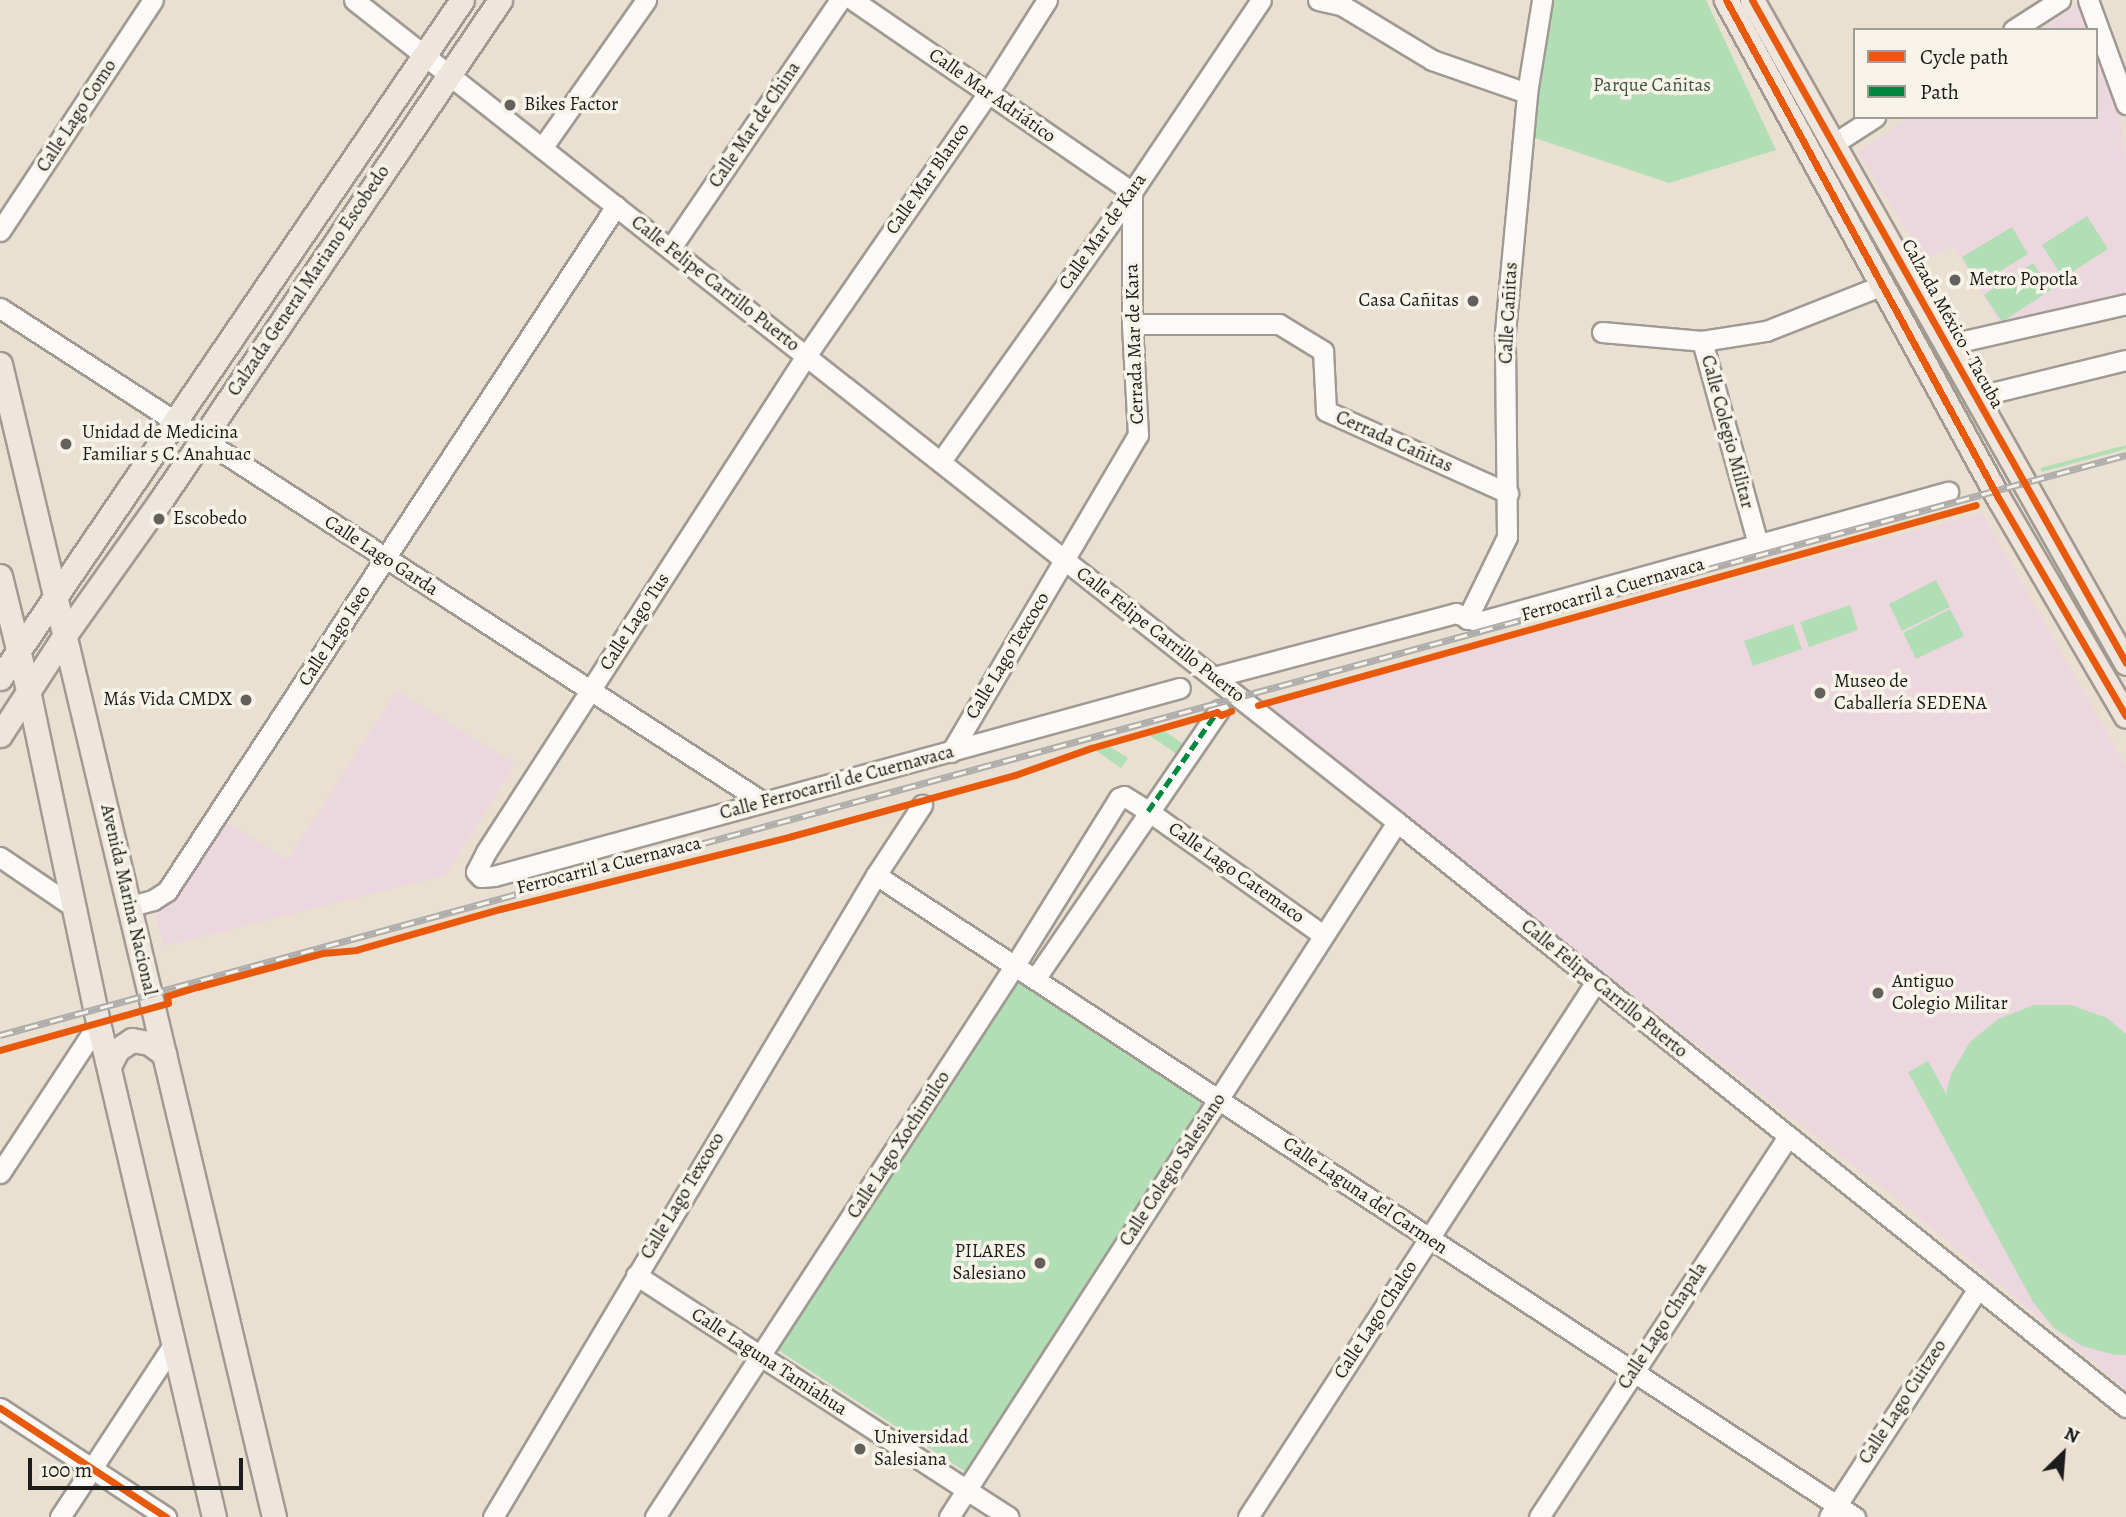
<!DOCTYPE html>
<html>
<head>
<meta charset="utf-8">
<style>
  body { margin:0 }
  #map { position:relative; width:2126px; height:1517px; overflow:hidden; background:#eae0d2; font-family:Alegreya,serif }
  div>[style] { position:absolute }
  .built>* { inset:0; background:#ecd7de }
  .green>* { inset:0; background:#b2deb6 }
  .roads { filter:drop-shadow(2px 0 #a09a92) drop-shadow(-2px 0 #a09a92) drop-shadow(0 2px #a09a92) drop-shadow(0 -2px #a09a92) }
  .minor>* { height:19px; margin:-9.5px; padding:0 9.5px; transform-origin:9.5px; border-radius:9.5px; background:#fcfaf8 }
  .major>* { height:23px; margin:-11.5px; padding:0 11.5px; transform-origin:11.5px; border-radius:11.5px; background:#eee5dd }
  .rail>* { height:7px; margin-top:-3.5px; transform-origin:0; background:repeating-linear-gradient(90deg,#f7f3e8 0 13px,#aeadab 0 26px); box-sizing:border-box; border-block:2px solid #aeadab }
  .quiet>* { height:5px; margin-top:-2.5px; transform-origin:0; background:repeating-linear-gradient(90deg,#00873e 0 10px,transparent 0 15px) }
  .cycleway>* { height:7px; margin:-3.5px; padding:0 3.5px; transform-origin:3.5px; border-radius:3.5px; background:#e8590c }
  .dots>* { width:19px; height:19px; translate:-50% -50%; box-sizing:border-box; border:4px solid #f7f3e8; border-radius:50% }
  span { translate:-50% -50%; white-space:nowrap; text-align:center; line-height:1.15; -webkit-text-stroke:7px #f7f3e8; paint-order:stroke }
  .park-label { font-size:19px; color:#3c5644 }
  .street-label { font-size:19px; color:#1c1c1c }
  .poi-label { font-size:19px; color:#1c1c1c }
  .left { translate:0 -50%; text-align:left }
  .right { translate:-100% -50%; text-align:right }
  .legend { position:absolute; left:1853px; top:28px; width:245px; height:91px; box-sizing:border-box; background:#f7f3e8; border:2px solid #9f9d96; margin:0; padding:9px 12px; list-style:none; font-size:21px; color:#1c1c1c }
  .legend li { display:flex; align-items:center; gap:14px; height:35px }
  .legend b { width:35px; border:2px solid #9f9d96 }
  .north { position:absolute; left:2028px; top:1419px; width:70px; height:70px; -webkit-text-stroke:5px #f7f3e8; paint-order:stroke; rotate:25deg; font-size:19px; font-weight:700; line-height:28px; text-align:center; color:#1c1c1c }
  .north::after { content:''; display:block; margin:auto; width:24px; height:32px; background:#1c1c1c; clip-path:polygon(50% 0,100% 100%,50% 72%,0 100%) }
  .scale { position:absolute; left:28px; top:1458px; width:215px; height:32px; box-sizing:border-box; border:4px solid #1c1c1c; border-top:0; padding-left:9px; font-size:21px; line-height:24px; white-space:nowrap; color:#1c1c1c; -webkit-text-stroke:5px #f7f3e8; paint-order:stroke }
</style>
</head>
<body>
<div id="map">
  <div class="built">
    <i style="clip-path:polygon(2079px 4px,2089px 30px,2040px 30px)"></i>
    <i style="clip-path:polygon(2096px 49px,2119px 107px,2126px 163px,2126px 302px,2002px 328px,1953px 245px,1925px 261px,1858px 152px,1909px 117px,2096px 117px)"></i>
    <i style="clip-path:polygon(1982px 513px,2126px 766px,2126px 1389px,1888px 1192px,1260px 706px)"></i>
    <i style="clip-path:polygon(397px 691px,515px 764px,446px 875px,164px 946px,156px 918px,220px 818px,287px 860px)"></i>
  </div>
  <div class="green">
    <i style="clip-path:polygon(1551px 0,1706px 0,1776px 150px,1669px 183px,1532px 137px)"></i>
    <i style="clip-path:polygon(2087px 216px,2108px 249px,2063px 278px,2042px 245px)"></i>
    <i style="clip-path:polygon(2012px 227px,2028px 254px,1978px 285px,1962px 257px)"></i>
    <i style="clip-path:polygon(2033px 263px,2051px 290px,2002px 322px,1984px 295px)"></i>
    <i style="clip-path:polygon(2126px 445px,2126px 449px,2042px 472px,2040px 468px)"></i>
    <i style="clip-path:polygon(1936px 580px,1950px 607px,1902px 631px,1889px 604px)"></i>
    <i style="clip-path:polygon(1850px 605px,1858px 630px,1809px 647px,1800px 622px)"></i>
    <i style="clip-path:polygon(1950px 609px,1964px 636px,1916px 659px,1903px 633px)"></i>
    <i style="clip-path:polygon(1793px 624px,1802px 649px,1753px 666px,1744px 641px)"></i>
    <i style="clip-path:polygon(1164px 731px,1188px 747px,1181px 757px,1149px 735px)"></i>
    <i style="clip-path:polygon(1110px 747px,1128px 758px,1121px 768px,1095px 750px)"></i>
    <i style="clip-path:polygon(1018px 977px,1209px 1101px,966px 1472px,775px 1348px)"></i>
    <i style="clip-path:polygon(2034px 1005px,2071px 1005px,2107px 1018px,2126px 1034px,2126px 1355px,2115px 1355px,2082px 1346px,2054px 1328px,2033px 1302px,1908px 1072px,1928px 1061px,1946px 1094px,1951px 1074px,1970px 1042px,1998px 1019px)"></i>
  </div>
  <div class="roads">
    <div class="minor">
      <i style="left:354px;top:0;width:1328px;rotate:38.24deg"></i>
      <i style="left:1397px;top:822px;width:935px;rotate:38.75deg"></i>
      <i style="left:853px;top:0;width:339px;rotate:34.5deg"></i>
      <i style="left:1047px;top:0;width:110px;rotate:122.4deg"></i>
      <i style="left:988px;top:93px;width:320px;rotate:124.7deg"></i>
      <i style="left:806px;top:356px;width:590px;rotate:122.83deg"></i>
      <i style="left:486px;top:852px;width:22px;rotate:117deg"></i>
      <i style="left:476px;top:872px;width:7px;rotate:45deg"></i>
      <i style="left:481px;top:877px;width:13px;rotate:-4deg"></i>
      <i style="left:494px;top:876px;width:711px;rotate:-15.33deg"></i>
      <i style="left:1318px;top:0;width:26px;rotate:13deg"></i>
      <i style="left:1343px;top:6px;width:104px;rotate:31.2deg"></i>
      <i style="left:1432px;top:60px;width:101px;rotate:19.2deg"></i>
      <i style="left:2088px;top:0;width:111px;rotate:69.9deg"></i>
      <i style="left:2013px;top:30px;width:56px;rotate:-32.6deg"></i>
      <i style="left:1833px;top:144px;width:50px;rotate:-32.7deg"></i>
      <i style="left:542px;top:148px;width:181px;rotate:-54.9deg"></i>
      <i style="left:0;top:231px;width:277px;rotate:-56.5deg"></i>
      <i style="left:670px;top:249px;width:301px;rotate:-55.7deg"></i>
      <i style="left:0;top:308px;width:909px;rotate:32.92deg"></i>
      <i style="left:1132px;top:324px;width:147px"></i>
      <i style="left:1279px;top:324px;width:52px;rotate:31.5deg"></i>
      <i style="left:1323px;top:351px;width:60px;rotate:87.1deg"></i>
      <i style="left:1326px;top:411px;width:200px;rotate:24.3deg"></i>
      <i style="left:1602px;top:332px;width:100px;rotate:5.1deg"></i>
      <i style="left:1702px;top:341px;width:65px;rotate:-8.9deg"></i>
      <i style="left:1766px;top:331px;width:126px;rotate:-21.5deg"></i>
      <i style="left:1702px;top:341px;width:211px;rotate:74.6deg"></i>
      <i style="left:1946px;top:345px;width:185px;rotate:-12.8deg"></i>
      <i style="left:1975px;top:397px;width:155px;rotate:-13.8deg"></i>
      <i style="left:941px;top:461px;width:330px;rotate:-54.6deg"></i>
      <i style="left:1132px;top:192px;width:231px;rotate:-56.1deg"></i>
      <i style="left:1467px;top:619px;width:91px;rotate:-64deg"></i>
      <i style="left:1507px;top:537px;width:205px;rotate:-90.6deg"></i>
      <i style="left:1505px;top:332px;width:240px;rotate:-84.7deg"></i>
      <i style="left:1527px;top:93px;width:94px;rotate:-80.8deg"></i>
      <i style="left:1214px;top:677px;width:250px;rotate:-14.8deg"></i>
      <i style="left:1456px;top:613px;width:24px;rotate:22deg"></i>
      <i style="left:1478px;top:622px;width:488px;rotate:-15.5deg"></i>
      <i style="left:951px;top:752px;width:368px;rotate:-59.5deg"></i>
      <i style="left:1138px;top:435px;width:111px;rotate:-93.1deg"></i>
      <i style="left:1132px;top:324px;width:132px;rotate:-90deg"></i>
      <i style="left:0;top:857px;width:91px;rotate:34.2deg"></i>
      <i style="left:876px;top:875px;width:1171px;rotate:33.26deg"></i>
      <i style="left:131px;top:906px;width:23px;rotate:-15deg"></i>
      <i style="left:153px;top:900px;width:17px;rotate:-33deg"></i>
      <i style="left:167px;top:891px;width:819px;rotate:-56.76deg"></i>
      <i style="left:1035px;top:979px;width:326px;rotate:-55.6deg"></i>
      <i style="left:0;top:1173px;width:181px;rotate:-56.7deg"></i>
      <i style="left:636px;top:1275px;width:444px;rotate:33deg"></i>
      <i style="left:0;top:1408px;width:199px;rotate:33.3deg"></i>
      <i style="left:60px;top:1517px;width:206px;rotate:-56.7deg"></i>
      <i style="left:493px;top:1517px;width:748px;rotate:-59.18deg"></i>
      <i style="left:876px;top:875px;width:84px;rotate:-56.7deg"></i>
      <i style="left:655px;top:1517px;width:659px;rotate:-56.89deg"></i>
      <i style="left:1015px;top:965px;width:197px;rotate:-58.1deg"></i>
      <i style="left:1119px;top:798px;width:5px;rotate:-22deg"></i>
      <i style="left:1124px;top:796px;width:28px;rotate:32deg"></i>
      <i style="left:1148px;top:811px;width:214px;rotate:35.3deg"></i>
      <i style="left:949px;top:1517px;width:827px;rotate:-57.19deg"></i>
      <i style="left:1248px;top:1517px;width:637px;rotate:-56.98deg"></i>
      <i style="left:1539px;top:1517px;width:455px;rotate:-56.8deg"></i>
      <i style="left:1829px;top:1517px;width:273px;rotate:-56.9deg"></i>
    </div>
    <div class="major">
      <i style="left:1726px;top:0;width:569px;rotate:61.32deg"></i>
      <i style="left:1999px;top:499px;width:251px;rotate:59.7deg"></i>
      <i style="left:1752px;top:0;width:761px;rotate:60.57deg"></i>
      <i style="left:0;top:364px;width:1185px;rotate:76.63deg"></i>
      <i style="left:0;top:576px;width:117px;rotate:76.2deg"></i>
      <i style="left:28px;top:690px;width:349px;rotate:78.1deg"></i>
      <i style="left:100px;top:1031px;width:499px;rotate:76.8deg"></i>
      <i style="left:0;top:678px;width:820px;rotate:-55.73deg"></i>
      <i style="left:0;top:735px;width:119px;rotate:-57deg"></i>
      <i style="left:65px;top:635px;width:166px;rotate:-54.6deg"></i>
      <i style="left:161px;top:500px;width:604px;rotate:-55.86deg"></i>
      <i style="left:109px;top:1066px;width:18px;rotate:-63deg"></i>
      <i style="left:117px;top:1050px;width:18px;rotate:-34deg"></i>
      <i style="left:132px;top:1040px;width:17px;rotate:10deg"></i>
      <i style="left:149px;top:1043px;width:19px;rotate:36deg"></i>
    </div>
  </div>
  <div class="rail">
    <i style="left:0;top:1035px;width:2204px;rotate:-15.26deg"></i>
  </div>
  <div class="quiet">
    <i style="left:1148px;top:811px;width:121px;rotate:-55.1deg"></i>
  </div>
  <div class="cycleway">
    <i style="left:1726px;top:0;width:569px;rotate:61.32deg"></i>
    <i style="left:1999px;top:499px;width:251px;rotate:59.7deg"></i>
    <i style="left:1752px;top:0;width:761px;rotate:60.57deg"></i>
    <i style="left:1258px;top:705px;width:745px;rotate:-15.57deg"></i>
    <i style="left:0;top:1050px;width:174px;rotate:-15.6deg"></i>
    <i style="left:168px;top:1003px;width:7px;rotate:-98deg"></i>
    <i style="left:167px;top:996px;width:31px;rotate:-17deg"></i>
    <i style="left:197px;top:987px;width:131px;rotate:-15.1deg"></i>
    <i style="left:323px;top:953px;width:33px;rotate:-5deg"></i>
    <i style="left:356px;top:950px;width:150px;rotate:-15.9deg"></i>
    <i style="left:500px;top:909px;width:301px;rotate:-14deg"></i>
    <i style="left:792px;top:836px;width:231px;rotate:-15.3deg"></i>
    <i style="left:1015px;top:775px;width:81px;rotate:-19.6deg"></i>
    <i style="left:1091px;top:748px;width:131px;rotate:-15.9deg"></i>
    <i style="left:1217px;top:712px;width:5px;rotate:37deg"></i>
    <i style="left:1221px;top:715px;width:11px;rotate:-22deg"></i>
    <i style="left:0;top:1408px;width:199px;rotate:33.3deg"></i>
  </div>
  <div class="dots">
    <i style="left:510px;top:105px;background:#64615c"></i>
    <i style="left:1955px;top:280px;background:#64615c"></i>
    <i style="left:1473px;top:301px;background:#64615c"></i>
    <i style="left:66px;top:444px;background:#64615c"></i>
    <i style="left:159px;top:519px;background:#64615c"></i>
    <i style="left:1820px;top:693px;background:#64615c"></i>
    <i style="left:246px;top:700px;background:#64615c"></i>
    <i style="left:1878px;top:993px;background:#64615c"></i>
    <i style="left:1040px;top:1263px;background:#64615c"></i>
    <i style="left:860px;top:1449px;background:#64615c"></i>
  </div>
  <div class="park-label">
    <span style="left:1652px;top:86px">Parque Cañitas</span>
  </div>
  <div class="street-label">
    <span style="left:992px;top:96px;rotate:35deg">Calle Mar Adriático</span>
    <span style="left:77px;top:116px;rotate:-57deg">Calle Lago Como</span>
    <span style="left:755px;top:125px;rotate:-56deg">Calle Mar de China</span>
    <span style="left:928px;top:179px;rotate:-55deg">Calle Mar Blanco</span>
    <span style="left:1103px;top:232px;rotate:-55deg">Calle Mar de Kara</span>
    <span style="left:309px;top:281px;rotate:-56deg">Calzada General Mariano Escobedo</span>
    <span style="left:715px;top:284px;rotate:38deg">Calle Felipe Carrillo Puerto</span>
    <span style="left:1509px;top:313px;rotate:-87deg">Calle Cañitas</span>
    <span style="left:1952px;top:324px;rotate:61deg">Calzada México - Tacuba</span>
    <span style="left:1135px;top:344px;rotate:-92deg">Cerrada Mar de Kara</span>
    <span style="left:1727px;top:432px;rotate:75deg">Calle Colegio Militar</span>
    <span style="left:1394px;top:442px;rotate:24deg">Cerrada Cañitas</span>
    <span style="left:381px;top:556px;rotate:33deg">Calle Lago Garda</span>
    <span style="left:1613px;top:590px;rotate:-16deg">Ferrocarril a Cuernavaca</span>
    <span style="left:635px;top:622px;rotate:-57deg">Calle Lago Tus</span>
    <span style="left:1160px;top:635px;rotate:38deg">Calle Felipe Carrillo Puerto</span>
    <span style="left:335px;top:636px;rotate:-57deg">Calle Lago Iseo</span>
    <span style="left:1008px;top:656px;rotate:-59deg">Calle Lago Texcoco</span>
    <span style="left:837px;top:783px;rotate:-15deg">Calle Ferrocarril de Cuernavaca</span>
    <span style="left:609px;top:866px;rotate:-14deg">Ferrocarril a Cuernavaca</span>
    <span style="left:1236px;top:873px;rotate:35deg">Calle Lago Catemaco</span>
    <span style="left:128px;top:900px;rotate:77deg">Avenida Marina Nacional</span>
    <span style="left:1604px;top:989px;rotate:39deg">Calle Felipe Carrillo Puerto</span>
    <span style="left:899px;top:1145px;rotate:-57deg">Calle Lago Xochimilco</span>
    <span style="left:1173px;top:1170px;rotate:-57deg">Calle Colegio Salesiano</span>
    <span style="left:683px;top:1196px;rotate:-59deg">Calle Lago Texcoco</span>
    <span style="left:1365px;top:1196px;rotate:34deg">Calle Laguna del Carmen</span>
    <span style="left:1376px;top:1320px;rotate:-57deg">Calle Lago Chalco</span>
    <span style="left:1663px;top:1326px;rotate:-57deg">Calle Lago Chapala</span>
    <span style="left:769px;top:1362px;rotate:33deg">Calle Laguna Tamiahua</span>
    <span style="left:1903px;top:1402px;rotate:-57deg">Calle Lago Cuitzeo</span>
  </div>
  <div class="poi-label">
    <span class="left" style="left:524px;top:105px">Bikes Factor</span>
    <span class="left" style="left:1969px;top:280px">Metro Popotla</span>
    <span class="right" style="left:1459px;top:301px">Casa Cañitas</span>
    <span class="left" style="left:82px;top:444px">Unidad de Medicina<br>Familiar 5 C. Anahuac</span>
    <span class="left" style="left:173px;top:519px">Escobedo</span>
    <span class="left" style="left:1834px;top:693px">Museo de<br>Caballería SEDENA</span>
    <span class="right" style="left:232px;top:700px">Más Vida CMDX</span>
    <span class="left" style="left:1892px;top:993px">Antiguo<br>Colegio Militar</span>
    <span class="right" style="left:1026px;top:1263px">PILARES<br>Salesiano</span>
    <span class="left" style="left:874px;top:1449px">Universidad<br>Salesiana</span>
  </div>
  <ul class="legend">
  <li><b style="height:9px;background:#e8590c"></b>Cycle path</li>
  <li><b style="height:9px;background:#00873e"></b>Path</li>
  </ul>
  <div class="north">N</div>
  <div class="scale">100 m</div>
</div>
</body>
</html>
